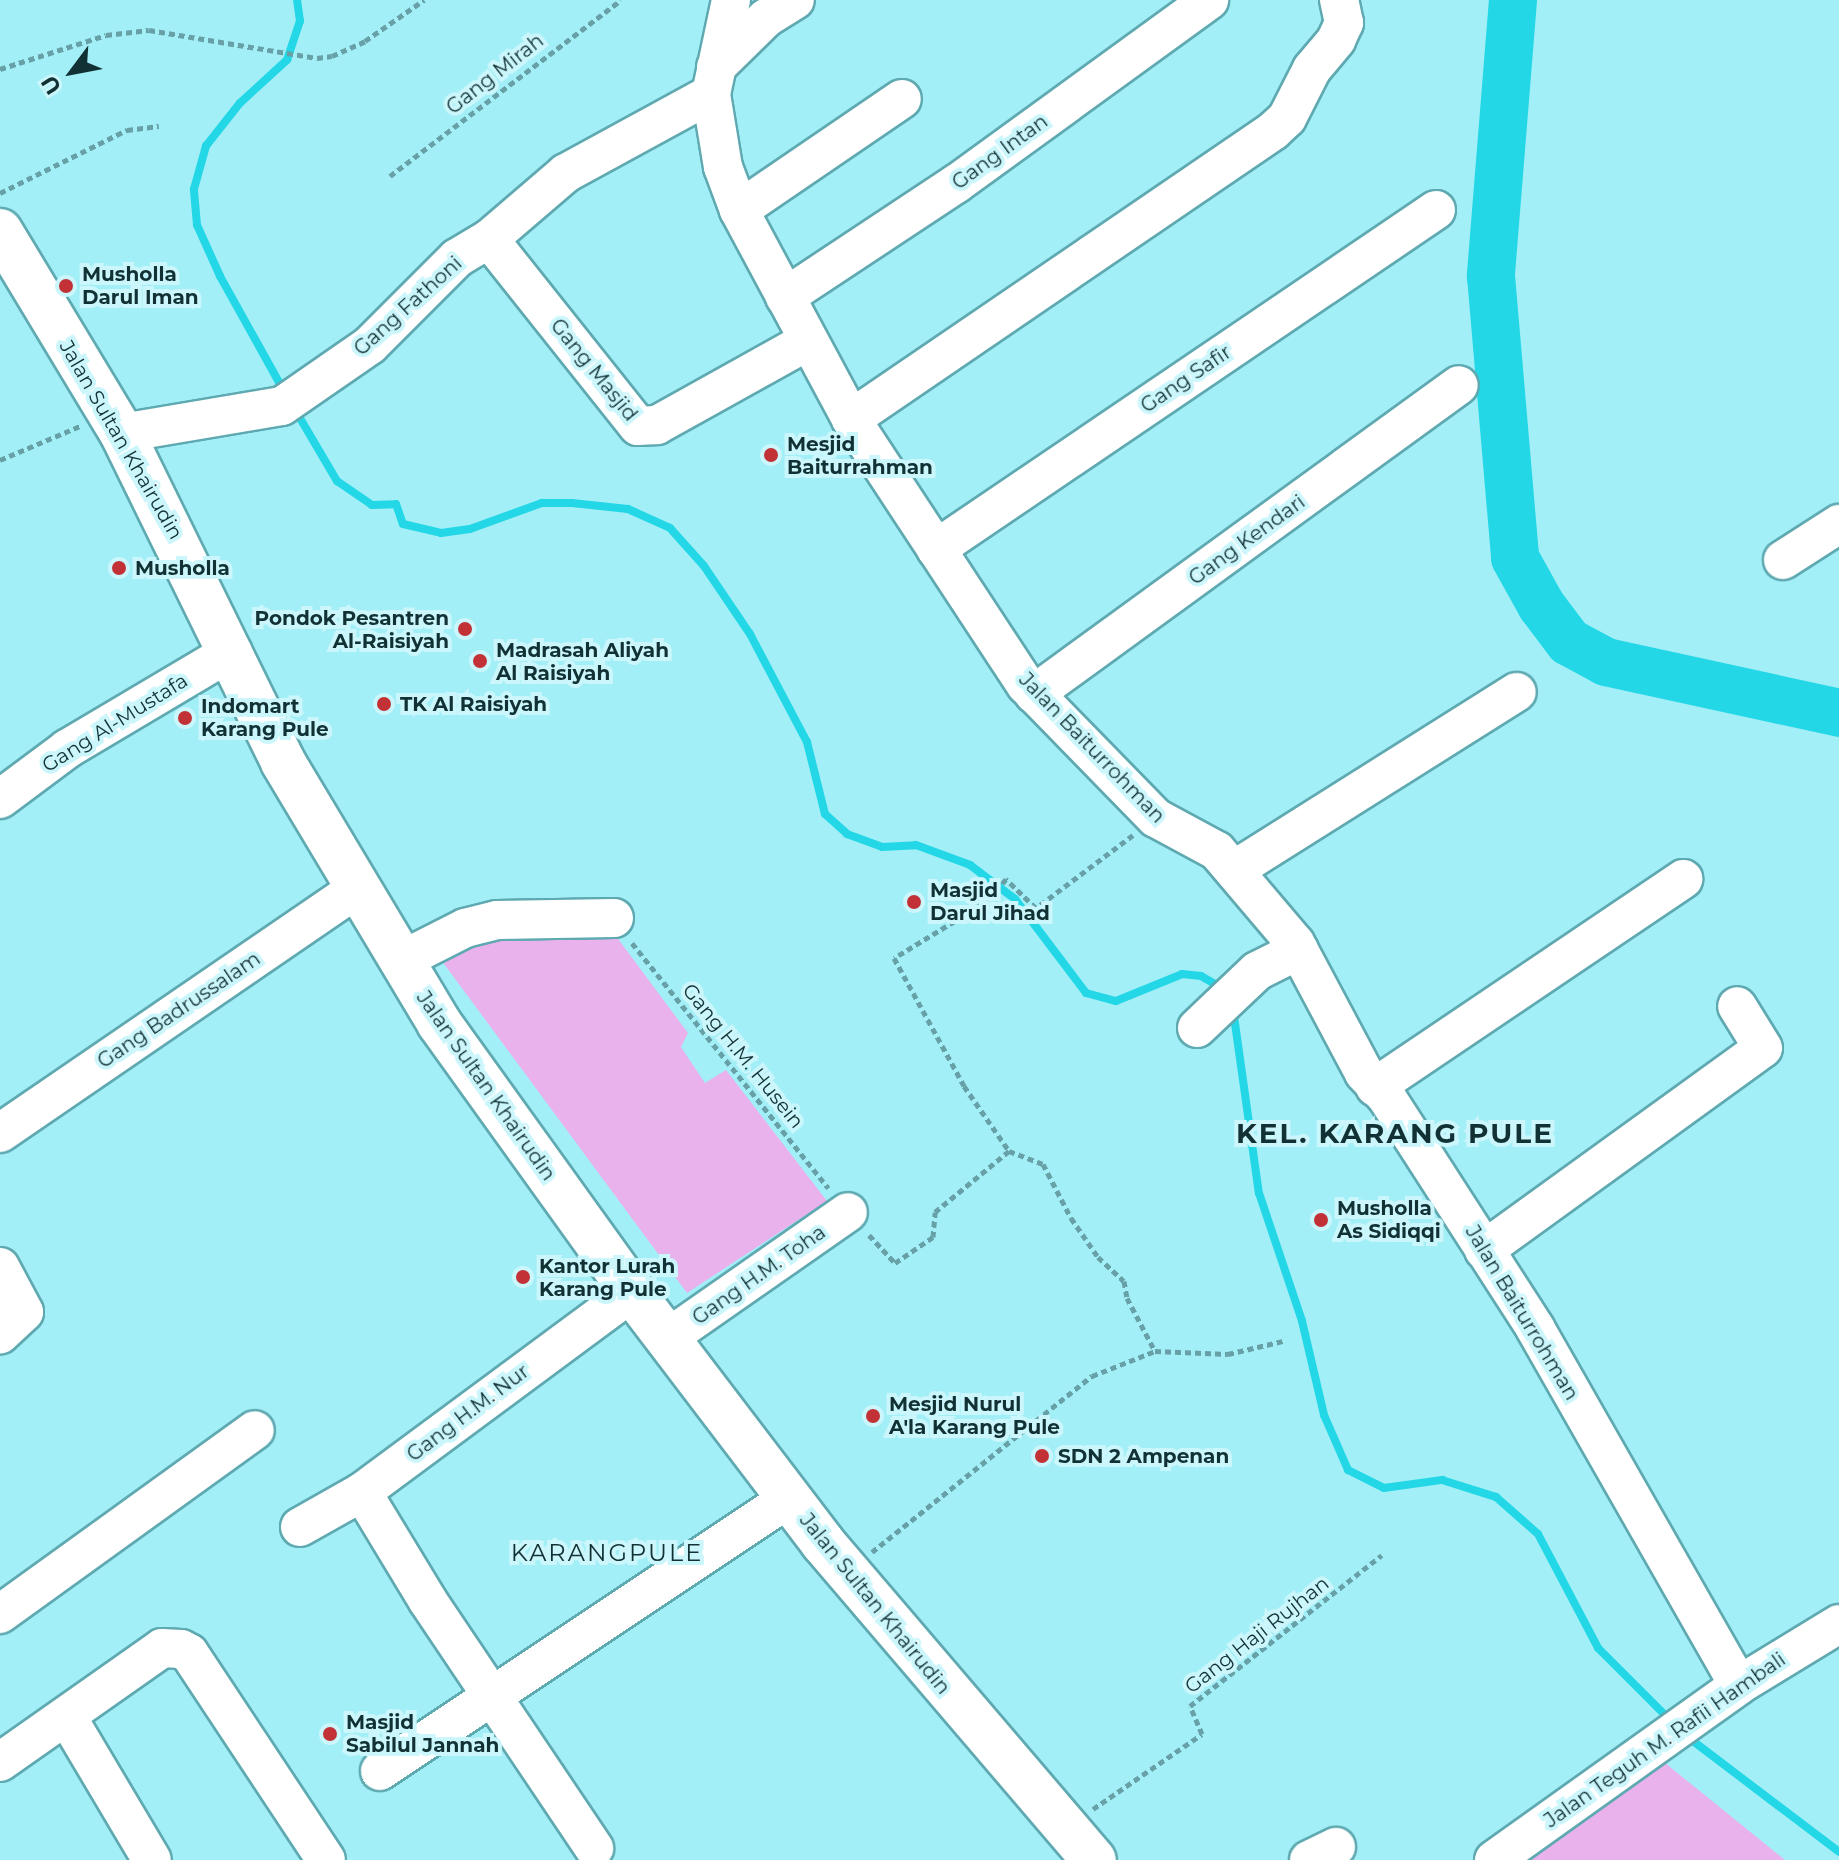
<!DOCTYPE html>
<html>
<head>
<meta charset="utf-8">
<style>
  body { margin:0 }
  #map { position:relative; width:1839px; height:1860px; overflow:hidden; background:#a3eff7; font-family:Montserrat,sans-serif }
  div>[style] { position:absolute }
  .green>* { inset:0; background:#e9b2ed }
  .stream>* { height:8px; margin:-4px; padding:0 4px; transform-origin:4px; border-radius:4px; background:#23d7e6 }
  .river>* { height:48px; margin:-24px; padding:0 24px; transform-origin:24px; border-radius:24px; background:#23d7e6 }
  .path>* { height:5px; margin-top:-2.5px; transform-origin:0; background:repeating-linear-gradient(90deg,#67a1a7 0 6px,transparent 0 10px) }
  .roads { filter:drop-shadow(2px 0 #5fa9b1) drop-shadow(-2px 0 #5fa9b1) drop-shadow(0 2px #5fa9b1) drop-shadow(0 -2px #5fa9b1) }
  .minor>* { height:38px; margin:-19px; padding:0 19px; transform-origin:19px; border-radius:19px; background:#fff }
  .major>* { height:44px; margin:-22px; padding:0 22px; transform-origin:22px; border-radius:22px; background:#fff }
  .dots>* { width:22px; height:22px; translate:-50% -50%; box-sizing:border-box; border:4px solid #cbf6fb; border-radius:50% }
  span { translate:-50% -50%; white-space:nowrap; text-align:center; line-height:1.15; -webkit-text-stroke:8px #cbf6fb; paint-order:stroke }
  .street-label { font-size:20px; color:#113134 }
  .poi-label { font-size:20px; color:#113134; font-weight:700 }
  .left { translate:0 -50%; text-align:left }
  .right { translate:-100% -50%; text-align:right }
  .quarter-label { font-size:24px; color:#113134; letter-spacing:2px }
  .district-label { font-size:28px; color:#113134; font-weight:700; letter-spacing:2px }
  .north { position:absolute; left:32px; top:32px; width:80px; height:80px; -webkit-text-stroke:6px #cbf6fb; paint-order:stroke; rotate:238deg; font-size:22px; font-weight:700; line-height:32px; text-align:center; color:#113134 }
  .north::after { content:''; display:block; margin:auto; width:28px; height:36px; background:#113134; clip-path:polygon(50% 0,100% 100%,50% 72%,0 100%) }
</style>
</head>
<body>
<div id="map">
  <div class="green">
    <i style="clip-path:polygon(493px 922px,610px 928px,688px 1033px,681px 1047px,705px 1083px,726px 1070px,827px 1201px,687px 1293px,433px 949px)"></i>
    <i style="clip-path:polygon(1659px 1758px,1785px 1860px,1516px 1860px)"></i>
  </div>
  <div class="stream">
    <i style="left:285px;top:393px;width:134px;rotate:-119.1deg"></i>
    <i style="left:220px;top:276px;width:56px;rotate:-114.3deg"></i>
    <i style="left:197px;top:225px;width:36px;rotate:-95deg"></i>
    <i style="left:194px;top:189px;width:45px;rotate:-74.4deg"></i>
    <i style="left:206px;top:146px;width:55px;rotate:-51.7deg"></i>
    <i style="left:240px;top:103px;width:64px;rotate:-42.5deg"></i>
    <i style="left:287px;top:60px;width:41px;rotate:-71.6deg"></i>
    <i style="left:300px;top:21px;width:21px;rotate:-98deg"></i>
    <i style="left:294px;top:408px;width:85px;rotate:59.5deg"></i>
    <i style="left:337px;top:481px;width:42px;rotate:34.4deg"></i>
    <i style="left:372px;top:505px;width:24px;rotate:-2deg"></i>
    <i style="left:396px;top:504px;width:21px;rotate:71deg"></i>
    <i style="left:403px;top:524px;width:39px;rotate:13deg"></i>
    <i style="left:441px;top:533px;width:29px;rotate:-8deg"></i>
    <i style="left:470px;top:529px;width:77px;rotate:-19.9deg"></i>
    <i style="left:542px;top:503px;width:30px"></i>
    <i style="left:572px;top:503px;width:56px;rotate:6.1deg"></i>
    <i style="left:628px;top:509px;width:46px;rotate:24.3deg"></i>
    <i style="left:670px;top:528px;width:51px;rotate:48.2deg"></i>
    <i style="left:704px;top:566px;width:82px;rotate:55.9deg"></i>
    <i style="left:750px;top:634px;width:122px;rotate:62.2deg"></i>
    <i style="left:807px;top:742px;width:74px;rotate:76deg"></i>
    <i style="left:825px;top:814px;width:30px;rotate:42deg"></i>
    <i style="left:847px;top:834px;width:37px;rotate:20deg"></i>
    <i style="left:882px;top:847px;width:34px;rotate:-3deg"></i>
    <i style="left:916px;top:845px;width:58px;rotate:20.3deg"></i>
    <i style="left:970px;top:865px;width:56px;rotate:37.1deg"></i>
    <i style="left:1015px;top:899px;width:118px;rotate:52.9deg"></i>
    <i style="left:1086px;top:993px;width:31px;rotate:15deg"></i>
    <i style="left:1116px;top:1001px;width:71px;rotate:-22.2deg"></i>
    <i style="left:1182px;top:974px;width:19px;rotate:6deg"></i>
    <i style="left:1201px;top:976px;width:28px;rotate:30deg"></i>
    <i style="left:1233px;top:1009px;width:186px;rotate:82deg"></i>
    <i style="left:1259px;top:1193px;width:135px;rotate:71.4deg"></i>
    <i style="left:1302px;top:1321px;width:97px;rotate:76.8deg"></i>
    <i style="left:1324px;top:1415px;width:60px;rotate:66.4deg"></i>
    <i style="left:1348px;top:1470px;width:40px;rotate:26.6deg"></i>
    <i style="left:1384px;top:1488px;width:59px;rotate:-7.9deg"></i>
    <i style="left:1442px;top:1480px;width:57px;rotate:17.5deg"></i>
    <i style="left:1496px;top:1497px;width:56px;rotate:41.4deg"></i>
    <i style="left:1538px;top:1534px;width:129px;rotate:62.2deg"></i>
    <i style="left:1598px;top:1648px;width:105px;rotate:45deg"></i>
    <i style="left:1685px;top:1735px;width:193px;rotate:37.2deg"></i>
  </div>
  <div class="river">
    <i style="left:1513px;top:0;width:277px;rotate:94.6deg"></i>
    <i style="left:1491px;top:276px;width:283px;rotate:85.1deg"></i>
    <i style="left:1515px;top:558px;width:54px;rotate:61deg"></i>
    <i style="left:1541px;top:605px;width:46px;rotate:52.9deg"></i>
    <i style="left:1569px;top:642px;width:42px;rotate:28.4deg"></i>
    <i style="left:1606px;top:662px;width:239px;rotate:12.3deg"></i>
  </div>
  <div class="path">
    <i style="left:0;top:69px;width:111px;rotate:-17.8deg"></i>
    <i style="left:106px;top:35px;width:43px;rotate:-6.6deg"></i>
    <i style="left:149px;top:30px;width:170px;rotate:9.5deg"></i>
    <i style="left:317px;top:58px;width:15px;rotate:-8deg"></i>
    <i style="left:332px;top:56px;width:36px;rotate:-24deg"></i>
    <i style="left:365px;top:41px;width:72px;rotate:-34.8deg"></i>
    <i style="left:390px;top:176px;width:290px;rotate:-37.3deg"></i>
    <i style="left:0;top:193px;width:142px;rotate:-26.4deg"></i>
    <i style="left:127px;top:130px;width:32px;rotate:-7deg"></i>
    <i style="left:0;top:460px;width:87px;rotate:-23deg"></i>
    <i style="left:1133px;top:835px;width:121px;rotate:143deg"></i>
    <i style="left:1036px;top:908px;width:42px;rotate:-136deg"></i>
    <i style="left:1006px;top:879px;width:27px;rotate:129deg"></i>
    <i style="left:989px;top:900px;width:111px;rotate:148.6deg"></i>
    <i style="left:894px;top:958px;width:146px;rotate:61.3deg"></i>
    <i style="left:964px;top:1086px;width:79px;rotate:55.3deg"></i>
    <i style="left:1009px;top:1151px;width:36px;rotate:21deg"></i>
    <i style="left:1043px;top:1164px;width:61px;rotate:62.6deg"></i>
    <i style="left:1071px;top:1218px;width:47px;rotate:55.3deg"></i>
    <i style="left:1098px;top:1257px;width:35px;rotate:43deg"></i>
    <i style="left:1124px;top:1281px;width:17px;rotate:80deg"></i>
    <i style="left:1127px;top:1298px;width:60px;rotate:62.2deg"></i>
    <i style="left:632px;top:943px;width:314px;rotate:51.3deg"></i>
    <i style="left:869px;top:1235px;width:38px;rotate:47deg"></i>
    <i style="left:895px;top:1263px;width:46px;rotate:-34.4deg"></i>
    <i style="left:933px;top:1237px;width:25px;rotate:-85deg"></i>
    <i style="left:935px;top:1212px;width:96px;rotate:-39.5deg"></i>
    <i style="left:872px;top:1552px;width:282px;rotate:-38.7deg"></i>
    <i style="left:1092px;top:1376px;width:68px;rotate:-21.6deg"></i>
    <i style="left:1155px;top:1351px;width:73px;rotate:2.4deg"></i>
    <i style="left:1228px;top:1354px;width:57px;rotate:-13.3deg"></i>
    <i style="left:1093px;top:1809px;width:132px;rotate:-34.5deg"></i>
    <i style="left:1202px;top:1734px;width:30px;rotate:-113deg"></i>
    <i style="left:1190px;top:1706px;width:244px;rotate:-38.2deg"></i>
  </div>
  <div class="roads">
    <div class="minor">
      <i style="left:731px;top:0;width:96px;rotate:102deg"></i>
      <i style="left:711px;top:94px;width:74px;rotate:80.7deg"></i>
      <i style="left:723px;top:167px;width:46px;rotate:69.6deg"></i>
      <i style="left:739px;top:210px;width:237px;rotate:61.8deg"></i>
      <i style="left:851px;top:419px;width:318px;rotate:56.7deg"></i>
      <i style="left:1026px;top:685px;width:186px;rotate:45.7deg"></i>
      <i style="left:1156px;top:818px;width:69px;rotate:28.4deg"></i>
      <i style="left:1217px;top:851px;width:121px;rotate:49.7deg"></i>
      <i style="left:1295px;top:943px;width:147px;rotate:62deg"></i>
      <i style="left:1364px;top:1073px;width:34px;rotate:47deg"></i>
      <i style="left:1387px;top:1098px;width:274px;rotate:57.2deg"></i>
      <i style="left:1535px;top:1328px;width:411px;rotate:60.3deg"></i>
      <i style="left:716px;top:67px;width:70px;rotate:-44.4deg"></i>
      <i style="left:766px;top:18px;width:34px;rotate:-32deg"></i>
      <i style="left:739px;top:210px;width:197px;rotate:-34.3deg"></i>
      <i style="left:489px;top:239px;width:239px;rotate:51.5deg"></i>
      <i style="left:638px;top:426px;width:19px;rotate:-3deg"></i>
      <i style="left:657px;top:425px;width:173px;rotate:-29.1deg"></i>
      <i style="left:785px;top:297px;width:205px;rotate:-33.5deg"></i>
      <i style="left:956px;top:184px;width:313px;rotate:-36deg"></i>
      <i style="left:851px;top:419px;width:511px;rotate:-34.31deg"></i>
      <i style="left:1273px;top:131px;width:19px;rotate:-43deg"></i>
      <i style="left:1287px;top:118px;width:55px;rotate:-63deg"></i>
      <i style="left:1312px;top:69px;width:38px;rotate:-50deg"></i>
      <i style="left:1336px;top:40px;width:19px;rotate:-65deg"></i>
      <i style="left:1344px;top:23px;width:24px;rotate:-102deg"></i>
      <i style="left:122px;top:433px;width:162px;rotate:-9.6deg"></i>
      <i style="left:282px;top:406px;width:107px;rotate:-34.7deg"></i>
      <i style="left:370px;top:345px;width:123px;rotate:-45deg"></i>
      <i style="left:457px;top:258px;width:37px;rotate:-31deg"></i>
      <i style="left:489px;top:239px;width:101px;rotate:-40.6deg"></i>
      <i style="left:566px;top:173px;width:165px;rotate:-28.6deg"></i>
      <i style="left:936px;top:549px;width:604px;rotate:-34.14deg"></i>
      <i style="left:1783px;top:560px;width:67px;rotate:-32.7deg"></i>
      <i style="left:1034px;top:694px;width:525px;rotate:-36.02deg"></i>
      <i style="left:0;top:799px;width:84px;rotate:-36.7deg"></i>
      <i style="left:67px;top:749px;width:192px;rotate:-30.7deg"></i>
      <i style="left:1234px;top:870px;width:334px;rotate:-32.2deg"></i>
      <i style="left:400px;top:961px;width:73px;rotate:-26.9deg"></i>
      <i style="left:465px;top:928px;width:33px;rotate:-14deg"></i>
      <i style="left:497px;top:920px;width:117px;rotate:-1deg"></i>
      <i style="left:1197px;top:1028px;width:83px;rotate:-43.5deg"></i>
      <i style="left:1257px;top:971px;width:47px;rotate:-26.6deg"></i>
      <i style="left:1375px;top:1087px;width:372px;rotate:-34deg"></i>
      <i style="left:0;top:1133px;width:434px;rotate:-34.4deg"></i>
      <i style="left:1484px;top:1250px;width:344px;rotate:-35.9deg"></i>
      <i style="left:1763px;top:1048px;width:49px;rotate:-121.8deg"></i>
      <i style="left:0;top:1267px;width:51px;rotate:61.9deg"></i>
      <i style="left:24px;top:1312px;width:33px;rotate:137deg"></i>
      <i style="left:669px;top:1337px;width:218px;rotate:-34.9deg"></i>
      <i style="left:362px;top:1492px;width:127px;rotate:58.8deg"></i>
      <i style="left:428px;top:1601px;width:298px;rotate:56.1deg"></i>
      <i style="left:300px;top:1527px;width:71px;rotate:-29.4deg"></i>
      <i style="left:362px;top:1492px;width:336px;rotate:-36.5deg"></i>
      <i style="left:0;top:1614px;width:314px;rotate:-35.8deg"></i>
      <i style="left:67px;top:1717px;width:166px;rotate:59.3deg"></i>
      <i style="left:0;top:1762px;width:198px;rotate:-35.1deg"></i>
      <i style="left:162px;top:1648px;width:19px;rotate:3deg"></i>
      <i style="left:181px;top:1649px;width:9px;rotate:27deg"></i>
      <i style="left:189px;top:1653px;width:248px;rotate:56.5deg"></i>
      <i style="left:380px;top:1771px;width:492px;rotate:-33.7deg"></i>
      <i style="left:1309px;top:1860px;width:30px;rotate:-26deg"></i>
      <i style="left:1494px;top:1860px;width:301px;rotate:-35.5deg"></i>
      <i style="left:1739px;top:1685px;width:117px;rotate:-31.4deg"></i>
    </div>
    <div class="major">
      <i style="left:0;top:231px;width:236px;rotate:58.9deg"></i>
      <i style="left:122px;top:433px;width:366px;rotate:63.9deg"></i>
      <i style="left:283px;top:762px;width:304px;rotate:59.1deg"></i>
      <i style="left:439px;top:1023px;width:331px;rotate:54.3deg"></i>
      <i style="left:632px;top:1292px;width:315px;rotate:52.7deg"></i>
      <i style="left:823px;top:1543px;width:417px;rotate:49.5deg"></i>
    </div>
  </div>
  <div class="dots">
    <i style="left:66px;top:286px;background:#c13135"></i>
    <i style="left:771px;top:455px;background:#c13135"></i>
    <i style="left:119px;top:568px;background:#c13135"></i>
    <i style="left:465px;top:629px;background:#c13135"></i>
    <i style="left:480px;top:661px;background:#c13135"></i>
    <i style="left:384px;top:704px;background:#c13135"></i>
    <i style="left:185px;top:718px;background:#c13135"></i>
    <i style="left:914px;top:902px;background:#c13135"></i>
    <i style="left:1321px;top:1220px;background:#c13135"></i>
    <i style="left:523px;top:1277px;background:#c13135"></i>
    <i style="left:873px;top:1416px;background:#c13135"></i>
    <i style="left:1042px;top:1456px;background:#c13135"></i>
    <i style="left:330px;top:1734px;background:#c13135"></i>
  </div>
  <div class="street-label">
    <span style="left:495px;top:74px;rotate:-38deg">Gang Mirah</span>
    <span style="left:1000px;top:152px;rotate:-36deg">Gang Intan</span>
    <span style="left:408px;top:306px;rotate:-42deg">Gang Fathoni</span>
    <span style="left:594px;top:370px;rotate:51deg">Gang Masjid</span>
    <span style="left:1186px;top:379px;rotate:-34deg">Gang Safir</span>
    <span style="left:121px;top:440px;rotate:60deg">Jalan Sultan Khairudin</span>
    <span style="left:1247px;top:540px;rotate:-36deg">Gang Kendari</span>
    <span style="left:115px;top:723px;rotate:-32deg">Gang Al-Mustafa</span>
    <span style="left:1092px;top:748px;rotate:46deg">Jalan Baiturrohman</span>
    <span style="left:179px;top:1010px;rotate:-34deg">Gang Badrussalam</span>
    <span style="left:743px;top:1056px;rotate:51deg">Gang H.M. Husein</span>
    <span style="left:486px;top:1086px;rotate:55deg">Jalan Sultan Khairudin</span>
    <span style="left:759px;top:1275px;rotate:-35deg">Gang H.M. Toha</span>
    <span style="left:1522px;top:1313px;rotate:59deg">Jalan Baiturrohman</span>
    <span style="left:468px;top:1413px;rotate:-37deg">Gang H.M. Nur</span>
    <span style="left:875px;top:1604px;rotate:51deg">Jalan Sultan Khairudin</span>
    <span style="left:1257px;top:1635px;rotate:-38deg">Gang Haji Rujhan</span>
    <span style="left:1665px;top:1740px;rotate:-35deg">Jalan Teguh M. Rafii Hambali</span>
  </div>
  <div class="poi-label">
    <span class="left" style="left:82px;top:286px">Musholla<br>Darul Iman</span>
    <span class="left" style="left:787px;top:456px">Mesjid<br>Baiturrahman</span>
    <span class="left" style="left:135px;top:568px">Musholla</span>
    <span class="right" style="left:449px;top:630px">Pondok Pesantren<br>Al-Raisiyah</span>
    <span class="left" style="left:496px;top:662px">Madrasah Aliyah<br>Al Raisiyah</span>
    <span class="left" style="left:400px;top:704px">TK Al Raisiyah</span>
    <span class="left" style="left:201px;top:718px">Indomart<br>Karang Pule</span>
    <span class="left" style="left:930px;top:902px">Masjid<br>Darul Jihad</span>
    <span class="left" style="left:1337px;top:1220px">Musholla<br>As Sidiqqi</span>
    <span class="left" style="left:539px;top:1278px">Kantor Lurah<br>Karang Pule</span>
    <span class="left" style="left:889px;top:1416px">Mesjid Nurul<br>A'la Karang Pule</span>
    <span class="left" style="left:1058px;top:1456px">SDN 2 Ampenan</span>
    <span class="left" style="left:346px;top:1734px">Masjid<br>Sabilul Jannah</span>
  </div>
  <div class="quarter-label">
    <span style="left:607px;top:1553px">KARANGPULE</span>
  </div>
  <div class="district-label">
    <span style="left:1395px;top:1133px">KEL. KARANG PULE</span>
  </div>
  <div class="north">U</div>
</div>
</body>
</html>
